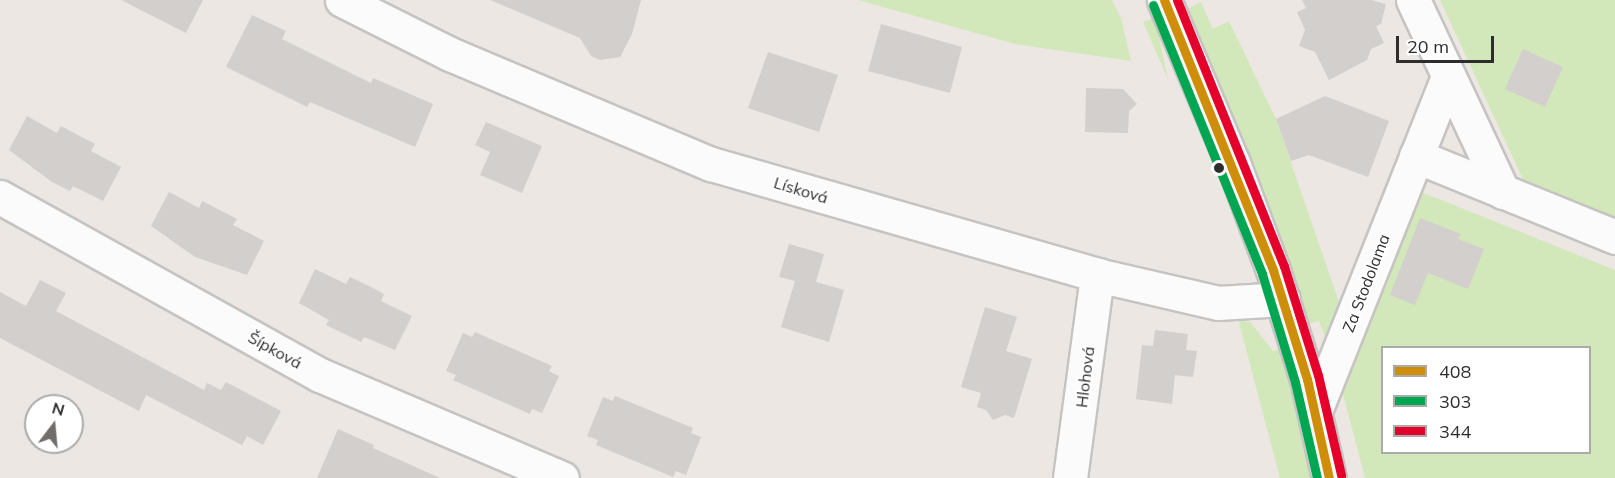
<!DOCTYPE html>
<html>
<head>
<meta charset="utf-8">
<style>
  body { margin:0 }
  #map { position:relative; width:1615px; height:478px; overflow:hidden; background:#ece7e2; font-family:Mulish,sans-serif }
  div>[style] { position:absolute }
  .green>* { inset:0; background:#d3e8ba }
  .building>* { inset:0; background:#d2cfcc }
  .roads { filter:drop-shadow(2px 0 #c5c4c3) drop-shadow(-2px 0 #c5c4c3) drop-shadow(0 2px #c5c4c3) drop-shadow(0 -2px #c5c4c3) }
  .street>* { height:33px; margin:-16.5px; padding:0 16.5px; transform-origin:16.5px; border-radius:16.5px; background:#fcfbfb }
  .secondary>* { height:33px; margin:-16.5px; padding:0 16.5px; transform-origin:16.5px; border-radius:16.5px; background:#fcfbfb }
  .bus-1>* { height:9px; margin:-4.5px; padding:0 4.5px; transform-origin:4.5px; border-radius:4.5px; background:#cf8e09 }
  .bus-2>* { height:9px; margin:-4.5px; padding:0 4.5px; transform-origin:4.5px; border-radius:4.5px; background:#00a651 }
  .bus-3>* { height:9px; margin:-4.5px; padding:0 4.5px; transform-origin:4.5px; border-radius:4.5px; background:#e4002b }
  .dots>* { width:16px; height:16px; translate:-50% -50%; box-sizing:border-box; border:3px solid #fff; border-radius:50% }
  span { translate:-50% -50%; white-space:nowrap; text-align:center; line-height:1.15; -webkit-text-stroke:4.5px #fff; paint-order:stroke }
  .street-label { font-size:16px; color:#2d2d2d }
  .legend { position:absolute; left:1381px; top:346px; width:210px; height:108px; box-sizing:border-box; background:#fff; border:2px solid #ababab; margin:0; padding:8px 10px; list-style:none; font-size:18px; color:#2d2d2d }
  .legend li { display:flex; align-items:center; gap:12px; height:30px }
  .legend b { width:30px; border:2px solid #ababab }
  .north { position:absolute; left:24px; top:394px; width:60px; height:60px; box-sizing:border-box; background:#fff; border:2px solid #ababab; border-radius:50%; rotate:16deg; font-size:16px; font-weight:700; line-height:24px; text-align:center; color:#2d2d2d }
  .north::after { content:''; display:block; margin:auto; width:21px; height:27px; background:#706e6c; clip-path:polygon(50% 0,100% 100%,50% 72%,0 100%) }
  .scale { position:absolute; left:1396px; top:36px; width:98px; height:27px; box-sizing:border-box; border:3px solid #2d2d2d; border-top:0; padding-left:8px; font-size:18px; line-height:21px; white-space:nowrap; color:#2d2d2d; -webkit-text-stroke:4px #fff; paint-order:stroke }
</style>
</head>
<body>
<div id="map">
  <div class="green">
    <i style="clip-path:polygon(858px 0,1112px 0,1121px 18px,1131px 61px,1015px 44px)"></i>
    <i style="clip-path:polygon(1440px 0,1615px 0,1615px 222px,1526px 186px)"></i>
    <i style="clip-path:polygon(1201px 2px,1213px 29px,1229px 21px,1276px 119px,1339px 302px,1325px 337px,1319px 321px,1307px 324px,1247px 154px,1184px 11px)"></i>
    <i style="clip-path:polygon(1155px 18px,1168px 79px,1143px 22px)"></i>
    <i style="clip-path:polygon(evenodd,1424px 193px,1615px 270px,1615px 478px,1365px 478px,1339px 379px,1411px 197px,1424px 193px,1382px 348px,1590px 348px,1590px 452px,1382px 452px,1382px 348px)"></i>
    <i style="clip-path:polygon(1238px 319px,1251px 323px,1273px 351px,1283px 348px,1313px 478px,1280px 478px)"></i>
  </div>
  <div class="building">
    <i style="clip-path:polygon(121px 0,203px 0,186px 33px)"></i>
    <i style="clip-path:polygon(490px 0,641px 0,632px 34px,620px 57px,600px 60px,591px 56px,580px 38px)"></i>
    <i style="clip-path:polygon(1302px 0,1371px 0,1386px 4px,1381px 24px,1376px 26px,1384px 43px,1371px 49px,1367px 60px,1329px 80px,1315px 52px,1299px 46px,1305px 30px,1297px 12px,1306px 8px)"></i>
    <i style="clip-path:polygon(252px 15px,286px 31px,282px 39px,371px 83px,373px 78px,433px 104px,415px 147px,310px 102px,307px 107px,226px 67px)"></i>
    <i style="clip-path:polygon(881px 24px,962px 47px,950px 93px,868px 71px)"></i>
    <i style="clip-path:polygon(1523px 49px,1563px 67px,1545px 107px,1505px 89px)"></i>
    <i style="clip-path:polygon(768px 52px,838px 75px,819px 132px,748px 108px)"></i>
    <i style="clip-path:polygon(1086px 88px,1123px 89px,1137px 104px,1129px 111px,1128px 133px,1085px 132px)"></i>
    <i style="clip-path:polygon(1325px 96px,1389px 121px,1368px 177px,1309px 155px,1291px 161px,1276px 119px)"></i>
    <i style="clip-path:polygon(27px 116px,57px 133px,61px 126px,95px 144px,91px 151px,121px 167px,103px 201px,73px 186px,70px 191px,52px 182px,9px 150px)"></i>
    <i style="clip-path:polygon(486px 122px,542px 146px,522px 193px,480px 175px,490px 152px,475px 145px)"></i>
    <i style="clip-path:polygon(169px 192px,199px 208px,202px 201px,237px 219px,233px 225px,264px 241px,247px 275px,195px 257px,151px 226px)"></i>
    <i style="clip-path:polygon(1420px 218px,1461px 234px,1458px 239px,1484px 249px,1468px 289px,1428px 273px,1415px 305px,1390px 295px)"></i>
    <i style="clip-path:polygon(789px 244px,824px 254px,816px 282px,844px 290px,829px 342px,781px 327px,795px 281px,779px 277px)"></i>
    <i style="clip-path:polygon(315px 269px,346px 284px,350px 277px,367px 285px,384px 294px,381px 301px,412px 316px,395px 350px,364px 337px,361px 342px,326px 325px,329px 320px,299px 303px)"></i>
    <i style="clip-path:polygon(40px 280px,66px 293px,56px 311px,204px 390px,207px 383px,221px 390px,226px 382px,281px 411px,263px 445px,247px 436px,242px 445px,146px 395px,139px 411px,0 338px,0 292px,26px 306px)"></i>
    <i style="clip-path:polygon(985px 307px,1017px 317px,1006px 351px,1032px 359px,1014px 418px,1005px 415px,993px 420px,986px 410px,977px 407px,981px 393px,961px 387px)"></i>
    <i style="clip-path:polygon(1155px 330px,1188px 334px,1186px 350px,1197px 351px,1193px 377px,1175px 375px,1172px 404px,1136px 399px,1142px 345px,1153px 346px)"></i>
    <i style="clip-path:polygon(475px 332px,552px 366px,549px 371px,559px 376px,542px 413px,532px 409px,530px 414px,453px 380px,456px 375px,446px 371px,463px 333px,472px 337px)"></i>
    <i style="clip-path:polygon(615px 396px,693px 428px,691px 433px,701px 437px,686px 475px,676px 471px,673px 477px,596px 445px,598px 440px,587px 436px,603px 397px,613px 401px)"></i>
    <i style="clip-path:polygon(338px 429px,374px 445px,373px 448px,440px 478px,317px 478px)"></i>
  </div>
  <div class="roads">
    <div class="street">
      <i style="left:342px;top:0;width:121px;rotate:26.6deg"></i>
      <i style="left:450px;top:54px;width:283px;rotate:22.9deg"></i>
      <i style="left:711px;top:164px;width:402px;rotate:16deg"></i>
      <i style="left:1097px;top:275px;width:124px;rotate:13deg"></i>
      <i style="left:1218px;top:303px;width:65px;rotate:-3.5deg"></i>
      <i style="left:1413px;top:0;width:212px;rotate:64.9deg"></i>
      <i style="left:1416px;top:156px;width:215px;rotate:22.1deg"></i>
      <i style="left:0;top:197px;width:366px;rotate:29.1deg"></i>
      <i style="left:320px;top:375px;width:263px;rotate:23.1deg"></i>
      <i style="left:1315px;top:411px;width:360px;rotate:-68.3deg"></i>
      <i style="left:1070px;top:478px;width:205px;rotate:-82.4deg"></i>
    </div>
    <div class="secondary">
      <i style="left:1164px;top:0;width:177px;rotate:67.1deg"></i>
      <i style="left:1233px;top:163px;width:114px;rotate:69.5deg"></i>
      <i style="left:1273px;top:270px;width:114px;rotate:72.7deg"></i>
      <i style="left:1307px;top:379px;width:101px;rotate:77.5deg"></i>
    </div>
  </div>
  <div class="bus-1">
    <i style="left:1164px;top:0;width:291px;rotate:68deg"></i>
    <i style="left:1273px;top:270px;width:114px;rotate:72.7deg"></i>
    <i style="left:1307px;top:379px;width:101px;rotate:77.5deg"></i>
  </div>
  <div class="bus-2">
    <i style="left:1153px;top:5px;width:290px;rotate:67.9deg"></i>
    <i style="left:1262px;top:274px;width:113px;rotate:73deg"></i>
    <i style="left:1295px;top:382px;width:98px;rotate:77.1deg"></i>
  </div>
  <div class="bus-3">
    <i style="left:1177px;top:0;width:287px;rotate:68.1deg"></i>
    <i style="left:1284px;top:266px;width:114px;rotate:72.7deg"></i>
    <i style="left:1318px;top:375px;width:103px;rotate:77deg"></i>
  </div>
  <div class="dots">
    <i style="left:1219px;top:168px;background:#2d2d2d"></i>
  </div>
  <div class="street-label">
    <span style="left:801px;top:190px;rotate:17deg">Lísková</span>
    <span style="left:1366px;top:283px;rotate:-69deg">Za Stodolama</span>
    <span style="left:275px;top:350px;rotate:29deg">Šípková</span>
    <span style="left:1085px;top:377px;rotate:-83deg">Hlohová</span>
  </div>
  <ul class="legend">
  <li><b style="height:8px;background:#cf8e09"></b>408</li>
  <li><b style="height:8px;background:#00a651"></b>303</li>
  <li><b style="height:8px;background:#e4002b"></b>344</li>
  </ul>
  <div class="north">N</div>
  <div class="scale">20 m</div>
</div>
</body>
</html>
